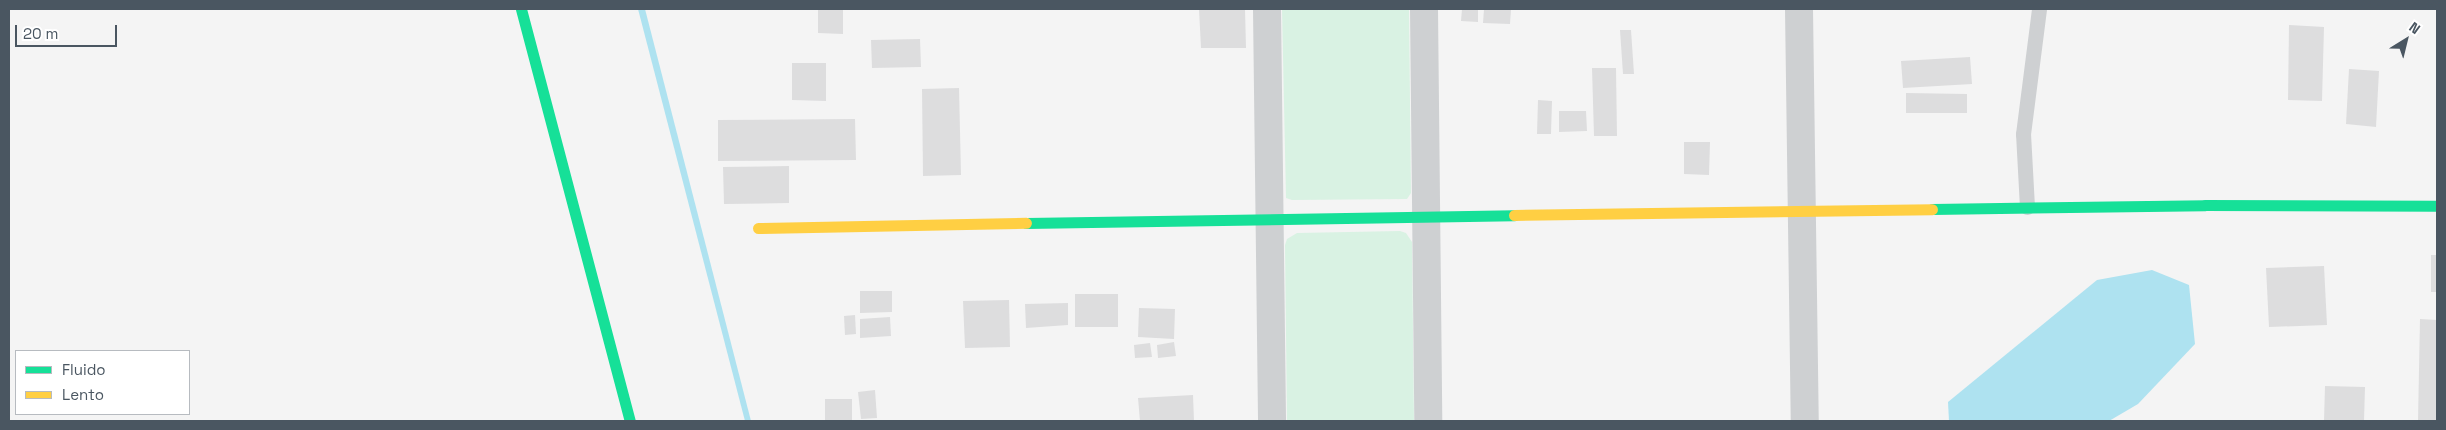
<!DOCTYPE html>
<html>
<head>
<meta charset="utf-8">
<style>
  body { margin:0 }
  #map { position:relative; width:2446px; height:430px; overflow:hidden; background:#f4f4f4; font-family:"Space Grotesk",sans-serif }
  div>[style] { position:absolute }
  .green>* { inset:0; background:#d9f2e3 }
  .water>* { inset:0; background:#aee2f0 }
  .building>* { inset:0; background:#ddddde }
  .lane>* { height:15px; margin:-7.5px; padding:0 7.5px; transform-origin:7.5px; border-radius:7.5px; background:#ced0d2 }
  .street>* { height:28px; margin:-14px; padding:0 14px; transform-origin:14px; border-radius:14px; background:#ced0d2 }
  .fast>* { height:11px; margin:-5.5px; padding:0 5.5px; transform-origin:5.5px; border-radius:5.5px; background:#16e098 }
  .slow>* { height:11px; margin:-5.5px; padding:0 5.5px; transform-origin:5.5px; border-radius:5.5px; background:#ffcf43 }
  span { translate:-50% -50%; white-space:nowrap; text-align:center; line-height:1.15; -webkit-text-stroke:5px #fff; paint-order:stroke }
  .frame { position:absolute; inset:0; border:10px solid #4a5661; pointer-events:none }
  .legend { position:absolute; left:15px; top:350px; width:175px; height:65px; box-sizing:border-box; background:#fff; border:1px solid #b7bbc0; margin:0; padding:6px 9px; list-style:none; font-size:15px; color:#4a5661 }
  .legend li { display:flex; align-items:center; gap:10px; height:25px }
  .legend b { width:25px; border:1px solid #b7bbc0 }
  .north { position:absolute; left:2381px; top:15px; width:50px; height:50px; -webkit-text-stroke:4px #fff; paint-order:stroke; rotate:36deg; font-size:14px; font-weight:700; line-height:20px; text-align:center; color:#4a5661 }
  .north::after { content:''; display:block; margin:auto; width:18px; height:22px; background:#4a5661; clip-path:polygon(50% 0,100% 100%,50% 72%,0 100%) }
  .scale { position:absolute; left:15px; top:25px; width:102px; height:22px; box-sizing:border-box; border:2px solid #4a5661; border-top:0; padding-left:6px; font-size:15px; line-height:18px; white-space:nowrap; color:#4a5661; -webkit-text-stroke:4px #fff; paint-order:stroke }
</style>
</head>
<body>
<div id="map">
  <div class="green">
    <i style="clip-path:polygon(1282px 9px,1409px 9px,1411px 193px,1407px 199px,1292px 200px,1286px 198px)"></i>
    <i style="clip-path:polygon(1400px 231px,1406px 233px,1412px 242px,1414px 421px,1287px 421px,1285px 245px,1287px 239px,1297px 233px)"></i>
  </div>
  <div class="water">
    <i style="clip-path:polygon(638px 9px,645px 9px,751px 421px,745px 421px)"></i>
    <i style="clip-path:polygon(2152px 270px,2189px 285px,2195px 344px,2138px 404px,2109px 421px,1949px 421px,1948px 402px,2097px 280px)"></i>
  </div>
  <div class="building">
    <i style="clip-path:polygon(818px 9px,843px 9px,843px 34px,818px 33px)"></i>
    <i style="clip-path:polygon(1199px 9px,1245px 9px,1246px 48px,1201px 48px)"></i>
    <i style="clip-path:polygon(1462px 9px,1478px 9px,1478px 22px,1461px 21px)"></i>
    <i style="clip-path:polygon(1484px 9px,1511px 9px,1510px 24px,1483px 23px)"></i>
    <i style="clip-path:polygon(2289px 25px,2324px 27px,2322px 101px,2288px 100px)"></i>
    <i style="clip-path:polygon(1620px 30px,1631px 30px,1634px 74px,1623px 74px)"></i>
    <i style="clip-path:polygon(920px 39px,921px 67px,872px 68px,871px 40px)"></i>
    <i style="clip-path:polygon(1970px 57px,1972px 84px,1903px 88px,1901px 61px)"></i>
    <i style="clip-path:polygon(792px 63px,826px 63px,826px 101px,792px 100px)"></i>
    <i style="clip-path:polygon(1592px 68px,1616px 68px,1617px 136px,1594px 136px)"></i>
    <i style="clip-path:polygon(2349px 69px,2379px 71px,2376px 127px,2346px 124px)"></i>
    <i style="clip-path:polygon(959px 88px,961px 175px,923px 176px,922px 89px)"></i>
    <i style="clip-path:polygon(1906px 93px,1967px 94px,1967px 113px,1906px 113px)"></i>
    <i style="clip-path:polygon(1538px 100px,1552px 101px,1551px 134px,1537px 134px)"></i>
    <i style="clip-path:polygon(1559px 111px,1586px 111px,1587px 131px,1559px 132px)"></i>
    <i style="clip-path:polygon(855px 119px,856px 160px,718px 161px,718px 120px)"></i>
    <i style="clip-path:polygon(1684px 142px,1710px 142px,1709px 175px,1684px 174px)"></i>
    <i style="clip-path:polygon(789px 166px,789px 203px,724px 204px,723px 167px)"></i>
    <i style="clip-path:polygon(2431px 255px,2437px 255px,2437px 292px,2431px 292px)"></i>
    <i style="clip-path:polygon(2324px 266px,2327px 325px,2269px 327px,2266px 268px)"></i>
    <i style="clip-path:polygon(860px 291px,892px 291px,892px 312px,860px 313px)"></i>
    <i style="clip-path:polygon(1075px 294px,1118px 294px,1118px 327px,1075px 327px)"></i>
    <i style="clip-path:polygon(1009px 300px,1010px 347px,965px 348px,963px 301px)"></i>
    <i style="clip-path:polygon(1068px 303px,1068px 325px,1026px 328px,1025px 304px)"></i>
    <i style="clip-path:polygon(1139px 308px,1175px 309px,1174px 339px,1138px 337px)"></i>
    <i style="clip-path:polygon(855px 315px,856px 334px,845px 335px,844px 316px)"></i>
    <i style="clip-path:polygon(890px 317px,891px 336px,860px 338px,860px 319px)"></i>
    <i style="clip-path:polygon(2420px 319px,2437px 320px,2437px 421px,2418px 421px)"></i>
    <i style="clip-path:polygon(1174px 342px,1176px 356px,1158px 358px,1157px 345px)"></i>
    <i style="clip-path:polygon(1150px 343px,1152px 357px,1135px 358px,1134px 345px)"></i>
    <i style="clip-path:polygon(2325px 386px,2365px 387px,2364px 421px,2324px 421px)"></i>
    <i style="clip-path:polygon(875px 390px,877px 418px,861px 419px,858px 392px)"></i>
    <i style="clip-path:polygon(1193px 395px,1194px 421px,1140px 421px,1138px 398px)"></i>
    <i style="clip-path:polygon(825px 399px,852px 399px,852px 421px,825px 421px)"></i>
  </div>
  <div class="lane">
    <i style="left:2027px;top:207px;width:73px;rotate:-93.1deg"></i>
    <i style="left:2023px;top:134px;width:126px;rotate:-82.7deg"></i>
  </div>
  <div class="street">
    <i style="left:1267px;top:9px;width:412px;rotate:89.3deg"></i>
    <i style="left:1424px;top:9px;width:412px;rotate:89.4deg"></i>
    <i style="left:1799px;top:9px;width:412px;rotate:89.2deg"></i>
  </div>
  <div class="fast">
    <i style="left:521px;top:9px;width:426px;rotate:75.2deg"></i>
    <i style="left:1932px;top:209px;width:273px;rotate:-0.8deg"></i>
    <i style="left:2205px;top:205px;width:232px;rotate:0.2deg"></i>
    <i style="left:1026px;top:223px;width:488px;rotate:-0.9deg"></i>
  </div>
  <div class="slow">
    <i style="left:1514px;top:215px;width:418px;rotate:-0.8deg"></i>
    <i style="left:758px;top:228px;width:268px;rotate:-1.1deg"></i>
  </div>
  <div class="frame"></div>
  <ul class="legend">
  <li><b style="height:6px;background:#16e098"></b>Fluido</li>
  <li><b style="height:6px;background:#ffcf43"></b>Lento</li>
  </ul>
  <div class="north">N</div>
  <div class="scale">20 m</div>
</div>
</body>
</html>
